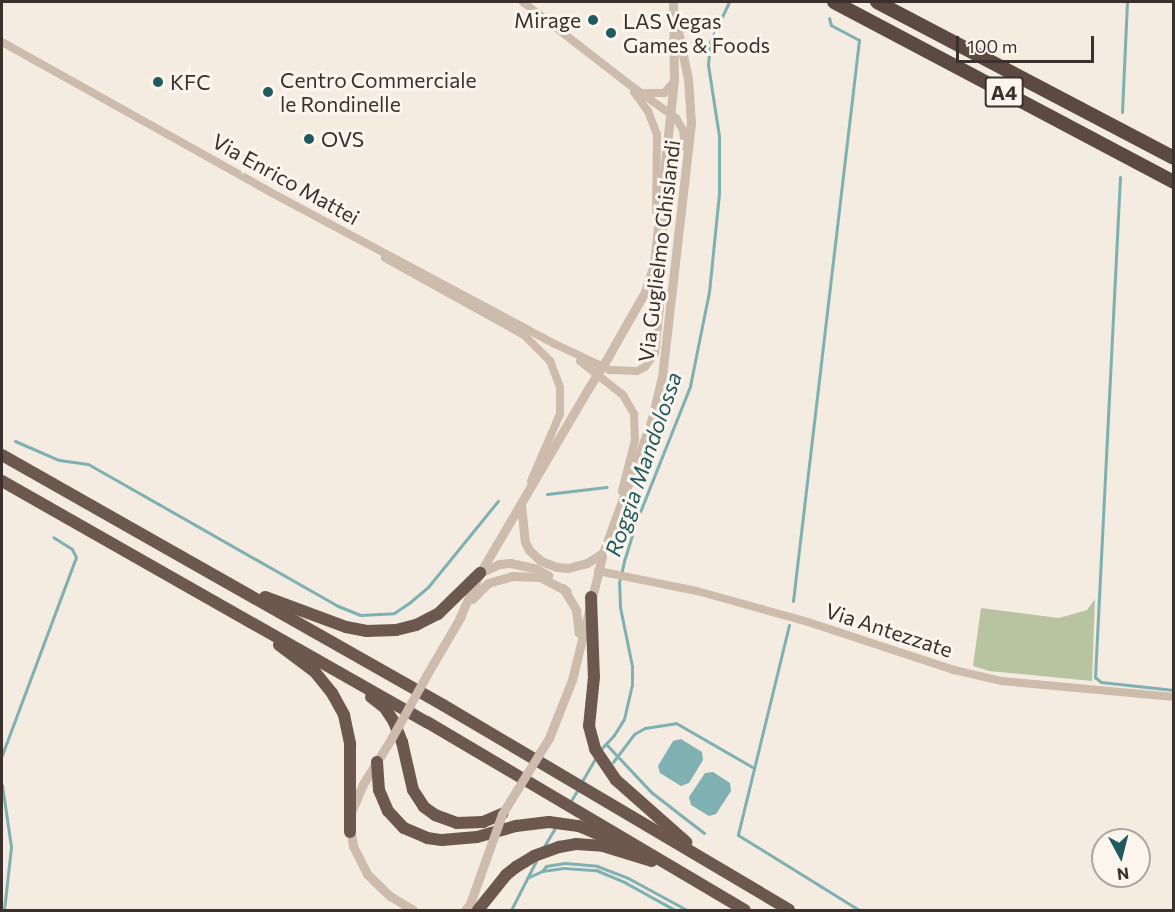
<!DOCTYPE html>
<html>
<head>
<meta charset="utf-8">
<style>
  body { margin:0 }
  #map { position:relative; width:1175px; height:912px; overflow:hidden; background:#f4ebe1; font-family:Commissioner,sans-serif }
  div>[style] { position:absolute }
  .green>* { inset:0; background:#b8c4a0 }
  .water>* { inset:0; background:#7fb0b2 }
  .stream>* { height:3px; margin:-1.5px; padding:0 1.5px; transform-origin:1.5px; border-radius:1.5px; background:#7fb0b2 }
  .minor>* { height:8px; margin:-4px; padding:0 4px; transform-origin:4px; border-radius:4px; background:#cdbbac }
  .tertiary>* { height:9px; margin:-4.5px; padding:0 4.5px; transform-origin:4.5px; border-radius:4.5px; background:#cdbbac }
  .trunk>* { height:12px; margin:-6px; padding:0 6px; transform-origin:6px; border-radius:6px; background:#6c584f }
  .motorway>* { height:14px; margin:-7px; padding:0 7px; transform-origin:7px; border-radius:7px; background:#5c4a42 }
  .tertiary-bridge>* { height:9px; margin:-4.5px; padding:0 4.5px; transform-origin:4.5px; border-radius:4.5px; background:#cdbbac }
  .dots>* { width:16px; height:16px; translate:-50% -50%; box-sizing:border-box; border:3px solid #fbf5ee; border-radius:50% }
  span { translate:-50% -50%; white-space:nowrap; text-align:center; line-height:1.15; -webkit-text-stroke:6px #fbf5ee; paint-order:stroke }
  .shield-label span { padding:2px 4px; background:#fbf5ee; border:2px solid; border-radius:4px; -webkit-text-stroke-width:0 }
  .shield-label { font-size:20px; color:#3b302b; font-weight:700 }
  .poi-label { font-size:21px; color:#3b302b }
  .right { translate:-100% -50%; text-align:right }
  .left { translate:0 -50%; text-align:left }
  .street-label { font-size:21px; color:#3b302b }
  .water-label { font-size:22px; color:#1f5a5e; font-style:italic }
  .frame { position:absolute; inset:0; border:3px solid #3b302b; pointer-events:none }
  .north { position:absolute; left:1091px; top:828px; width:60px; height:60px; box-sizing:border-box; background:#fbf5ee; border:2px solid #aea6a0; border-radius:50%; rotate:173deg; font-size:16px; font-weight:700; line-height:24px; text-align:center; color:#3b302b }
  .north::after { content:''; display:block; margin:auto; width:21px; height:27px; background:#1f5a5e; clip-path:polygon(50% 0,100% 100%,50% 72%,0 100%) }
  .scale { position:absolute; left:956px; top:36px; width:138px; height:27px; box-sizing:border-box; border:3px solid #3b302b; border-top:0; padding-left:8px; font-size:18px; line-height:21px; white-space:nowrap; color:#3b302b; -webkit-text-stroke:4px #fbf5ee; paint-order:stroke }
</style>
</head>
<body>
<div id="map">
  <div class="green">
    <i style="clip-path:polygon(1095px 599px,1092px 681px,989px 671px,973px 666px,981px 608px,1059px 618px,1087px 610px)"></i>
  </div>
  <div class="water">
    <i style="clip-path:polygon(681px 739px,702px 752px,703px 760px,689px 783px,681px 786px,660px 773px,658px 766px,673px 741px)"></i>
    <i style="clip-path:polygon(713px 772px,730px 783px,731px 791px,716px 814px,709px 816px,691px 805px,689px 797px,705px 773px)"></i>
  </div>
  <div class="stream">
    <i style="left:1122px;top:112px;width:110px;rotate:-87.4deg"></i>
    <i style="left:1120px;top:177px;width:501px;rotate:92.86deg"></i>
    <i style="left:1095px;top:677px;width:8px;rotate:40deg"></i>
    <i style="left:1101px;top:682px;width:73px;rotate:6.3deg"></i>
    <i style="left:15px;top:441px;width:48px;rotate:23.4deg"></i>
    <i style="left:59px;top:460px;width:29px;rotate:8deg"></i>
    <i style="left:88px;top:464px;width:288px;rotate:29.6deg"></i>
    <i style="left:338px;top:606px;width:24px;rotate:22deg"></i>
    <i style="left:360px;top:615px;width:34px;rotate:-3deg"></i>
    <i style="left:394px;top:613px;width:18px;rotate:-34deg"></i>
    <i style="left:409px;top:603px;width:25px;rotate:-40deg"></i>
    <i style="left:428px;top:587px;width:111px;rotate:-50.9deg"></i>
    <i style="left:547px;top:494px;width:60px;rotate:-6.7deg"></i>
    <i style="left:793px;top:601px;width:565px;rotate:-83.29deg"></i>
    <i style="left:859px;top:40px;width:32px;rotate:-152deg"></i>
    <i style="left:831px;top:25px;width:7px;rotate:-106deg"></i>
    <i style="left:789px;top:625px;width:216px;rotate:103.7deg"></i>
    <i style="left:738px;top:835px;width:142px;rotate:31.8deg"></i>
    <i style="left:606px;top:744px;width:66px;rotate:46.8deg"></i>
    <i style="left:651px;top:792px;width:67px;rotate:37.7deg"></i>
    <i style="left:601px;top:749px;width:19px;rotate:-47deg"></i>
    <i style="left:614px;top:735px;width:19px;rotate:-58deg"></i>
    <i style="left:624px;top:719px;width:35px;rotate:-77deg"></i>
    <i style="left:632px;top:685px;width:19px;rotate:-90deg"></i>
    <i style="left:632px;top:666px;width:60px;rotate:-101.5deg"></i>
    <i style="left:620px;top:607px;width:24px;rotate:-92deg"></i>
    <i style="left:619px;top:583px;width:26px;rotate:-77deg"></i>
    <i style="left:625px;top:558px;width:38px;rotate:-73deg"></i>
    <i style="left:636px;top:522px;width:146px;rotate:-68.3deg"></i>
    <i style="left:690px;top:386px;width:96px;rotate:-78.6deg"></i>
    <i style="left:709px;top:292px;width:100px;rotate:-84.2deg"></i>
    <i style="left:719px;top:193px;width:57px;rotate:-90deg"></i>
    <i style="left:719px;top:136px;width:72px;rotate:-98.8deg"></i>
    <i style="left:708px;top:65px;width:23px;rotate:-85deg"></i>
    <i style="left:710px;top:42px;width:44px;rotate:-64.6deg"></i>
    <i style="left:2px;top:755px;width:211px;rotate:-69.5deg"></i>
    <i style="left:76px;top:557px;width:9px;rotate:-117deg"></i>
    <i style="left:72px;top:549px;width:22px;rotate:-148deg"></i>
    <i style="left:613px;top:762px;width:35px;rotate:-53deg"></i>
    <i style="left:634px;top:734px;width:13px;rotate:-29deg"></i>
    <i style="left:645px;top:728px;width:31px;rotate:-9deg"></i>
    <i style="left:676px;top:723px;width:90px;rotate:30deg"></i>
    <i style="left:581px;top:783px;width:30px;rotate:-60deg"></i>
    <i style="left:2px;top:785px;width:63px;rotate:81.7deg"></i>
    <i style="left:11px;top:847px;width:63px;rotate:96.3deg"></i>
    <i style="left:569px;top:804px;width:17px;rotate:-59deg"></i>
    <i style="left:543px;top:848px;width:23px;rotate:-59deg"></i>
    <i style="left:543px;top:870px;width:5px;rotate:-53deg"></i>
    <i style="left:546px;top:866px;width:19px;rotate:-9deg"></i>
    <i style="left:565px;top:863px;width:32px;rotate:5deg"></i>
    <i style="left:597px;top:866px;width:33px;rotate:21deg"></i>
    <i style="left:628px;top:878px;width:67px;rotate:28.5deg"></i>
    <i style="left:527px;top:878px;width:17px;rotate:-25deg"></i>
    <i style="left:542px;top:871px;width:22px;rotate:-8deg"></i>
    <i style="left:564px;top:868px;width:32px;rotate:4deg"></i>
    <i style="left:596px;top:870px;width:33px;rotate:23deg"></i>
    <i style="left:626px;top:883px;width:56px;rotate:28.9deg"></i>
    <i style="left:511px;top:910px;width:55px;rotate:-63deg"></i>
  </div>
  <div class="minor">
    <i style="left:523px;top:2px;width:135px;rotate:37.8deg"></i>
    <i style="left:630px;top:85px;width:57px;rotate:35.7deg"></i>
    <i style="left:676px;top:118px;width:14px;rotate:60deg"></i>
    <i style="left:683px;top:130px;width:17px;rotate:83deg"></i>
    <i style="left:2px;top:42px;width:309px;rotate:29.2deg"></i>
    <i style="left:272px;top:193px;width:321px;rotate:28.1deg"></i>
    <i style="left:555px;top:344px;width:61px;rotate:25.3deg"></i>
    <i style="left:610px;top:370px;width:27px;rotate:2deg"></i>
    <i style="left:637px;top:371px;width:9px;rotate:-27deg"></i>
    <i style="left:645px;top:367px;width:17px;rotate:-54deg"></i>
    <i style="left:655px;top:353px;width:45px;rotate:-83.7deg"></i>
    <i style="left:660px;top:308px;width:101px;rotate:-87.7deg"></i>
    <i style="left:634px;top:92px;width:24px;rotate:54deg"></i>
    <i style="left:648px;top:111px;width:25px;rotate:69deg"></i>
    <i style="left:657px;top:134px;width:77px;rotate:90.7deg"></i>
    <i style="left:644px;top:93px;width:20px"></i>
    <i style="left:664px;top:93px;width:15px;rotate:-48deg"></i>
    <i style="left:385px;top:258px;width:159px;rotate:29deg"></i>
    <i style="left:524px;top:335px;width:37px;rotate:45deg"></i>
    <i style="left:550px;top:361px;width:28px;rotate:69deg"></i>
    <i style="left:560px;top:387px;width:27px;rotate:90deg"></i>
    <i style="left:560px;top:414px;width:73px;rotate:113.4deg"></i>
    <i style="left:580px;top:361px;width:55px;rotate:38.3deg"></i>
    <i style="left:623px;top:395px;width:22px;rotate:60deg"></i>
    <i style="left:634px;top:414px;width:26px;rotate:88deg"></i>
    <i style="left:635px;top:440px;width:53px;rotate:104.3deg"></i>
    <i style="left:598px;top:571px;width:101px;rotate:11.4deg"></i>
    <i style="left:697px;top:591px;width:115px;rotate:15.6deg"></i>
    <i style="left:808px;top:622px;width:154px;rotate:18.2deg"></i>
    <i style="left:954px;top:670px;width:48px;rotate:13.2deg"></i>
    <i style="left:1001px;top:681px;width:174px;rotate:5.3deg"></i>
  </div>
  <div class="tertiary">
    <i style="left:609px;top:355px;width:73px;rotate:-60.3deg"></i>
    <i style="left:645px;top:292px;width:29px;rotate:-72deg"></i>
    <i style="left:654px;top:264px;width:184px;rotate:-83.8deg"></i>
    <i style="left:674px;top:81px;width:79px;rotate:-90.7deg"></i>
    <i style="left:521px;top:505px;width:37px;rotate:84deg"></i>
    <i style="left:525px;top:542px;width:9px;rotate:63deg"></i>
    <i style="left:529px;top:550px;width:16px;rotate:43deg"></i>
    <i style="left:541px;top:561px;width:17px;rotate:21deg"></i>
    <i style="left:557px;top:567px;width:11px;rotate:5deg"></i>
    <i style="left:568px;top:568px;width:20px;rotate:-15deg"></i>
    <i style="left:587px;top:563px;width:19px;rotate:-32deg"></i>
    <i style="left:482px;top:572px;width:19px;rotate:-25deg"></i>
    <i style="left:499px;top:564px;width:11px;rotate:-5deg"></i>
    <i style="left:510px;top:563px;width:25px;rotate:12deg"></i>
    <i style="left:534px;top:568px;width:16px;rotate:27deg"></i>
    <i style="left:563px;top:588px;width:26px;rotate:59deg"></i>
    <i style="left:576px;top:610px;width:23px;rotate:83deg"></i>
    <i style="left:472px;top:599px;width:23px;rotate:-45deg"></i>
    <i style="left:488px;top:583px;width:25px;rotate:-16deg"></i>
    <i style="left:512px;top:576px;width:28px;rotate:2deg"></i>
    <i style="left:540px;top:577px;width:30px;rotate:28deg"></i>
    <i style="left:459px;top:619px;width:51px;rotate:-65.5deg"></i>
    <i style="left:480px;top:573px;width:213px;rotate:-59.6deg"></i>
    <i style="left:426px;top:676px;width:69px;rotate:-59.7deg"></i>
    <i style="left:549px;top:738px;width:62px;rotate:-68.4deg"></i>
    <i style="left:572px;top:680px;width:131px;rotate:-76.3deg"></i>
    <i style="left:603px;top:553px;width:140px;rotate:-69.9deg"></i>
    <i style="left:651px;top:422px;width:46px;rotate:-76.3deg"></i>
    <i style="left:662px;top:377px;width:256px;rotate:-83.5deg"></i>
    <i style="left:691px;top:123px;width:44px;rotate:-93.9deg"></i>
    <i style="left:688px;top:79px;width:64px;rotate:-101.7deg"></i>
    <i style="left:352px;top:810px;width:28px;rotate:-67deg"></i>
    <i style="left:363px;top:784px;width:53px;rotate:-58.1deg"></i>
    <i style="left:350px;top:827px;width:19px;rotate:81deg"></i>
    <i style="left:353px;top:846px;width:31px;rotate:63deg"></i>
    <i style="left:367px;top:874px;width:32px;rotate:44deg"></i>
    <i style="left:390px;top:896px;width:27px;rotate:31deg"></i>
    <i style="left:465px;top:910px;width:8px;rotate:-50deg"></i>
    <i style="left:470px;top:904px;width:51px;rotate:-70.5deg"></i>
  </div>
  <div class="trunk">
    <i style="left:2px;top:455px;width:507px;rotate:29.55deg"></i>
    <i style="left:443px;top:705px;width:402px;rotate:30.6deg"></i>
    <i style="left:2px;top:481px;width:489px;rotate:29.6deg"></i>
    <i style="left:427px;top:722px;width:369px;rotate:30.6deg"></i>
    <i style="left:265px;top:597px;width:86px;rotate:20.3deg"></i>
    <i style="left:346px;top:627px;width:21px;rotate:11deg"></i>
    <i style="left:367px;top:631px;width:29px;rotate:-2deg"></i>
    <i style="left:396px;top:630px;width:21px;rotate:-14deg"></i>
    <i style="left:416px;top:625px;width:25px;rotate:-27deg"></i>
    <i style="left:438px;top:614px;width:59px;rotate:-44.3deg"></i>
    <i style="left:591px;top:597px;width:80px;rotate:87.9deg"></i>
    <i style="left:594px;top:677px;width:49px;rotate:95.8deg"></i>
    <i style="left:589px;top:726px;width:24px;rotate:75deg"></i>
    <i style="left:595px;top:749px;width:37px;rotate:56deg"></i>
    <i style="left:616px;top:780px;width:94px;rotate:41.5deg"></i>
    <i style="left:279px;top:645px;width:45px;rotate:36.9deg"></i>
    <i style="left:315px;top:672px;width:27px;rotate:51deg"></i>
    <i style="left:332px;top:693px;width:25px;rotate:61deg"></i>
    <i style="left:344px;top:715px;width:30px;rotate:78deg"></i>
    <i style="left:350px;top:744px;width:88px;rotate:90deg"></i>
    <i style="left:371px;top:697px;width:18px;rotate:38deg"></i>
    <i style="left:385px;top:708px;width:17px;rotate:57deg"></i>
    <i style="left:394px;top:722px;width:22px;rotate:68deg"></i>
    <i style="left:402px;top:742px;width:49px;rotate:77.1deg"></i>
    <i style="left:413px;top:790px;width:20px;rotate:57deg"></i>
    <i style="left:424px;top:807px;width:14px;rotate:36deg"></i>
    <i style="left:435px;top:815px;width:23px;rotate:20deg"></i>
    <i style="left:457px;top:823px;width:26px;rotate:-2deg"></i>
    <i style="left:483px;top:822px;width:21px;rotate:-23deg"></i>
    <i style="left:377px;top:762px;width:28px;rotate:86deg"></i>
    <i style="left:379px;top:790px;width:23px;rotate:67deg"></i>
    <i style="left:388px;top:811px;width:23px;rotate:47deg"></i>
    <i style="left:404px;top:828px;width:25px;rotate:23deg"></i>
    <i style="left:427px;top:838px;width:15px;rotate:8deg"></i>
    <i style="left:442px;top:840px;width:35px;rotate:-5deg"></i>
    <i style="left:477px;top:837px;width:41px;rotate:-15.8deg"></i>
    <i style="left:516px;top:826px;width:33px;rotate:-7deg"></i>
    <i style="left:549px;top:822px;width:30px;rotate:8deg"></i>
    <i style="left:579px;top:826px;width:48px;rotate:23.4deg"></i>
    <i style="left:478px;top:910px;width:45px;rotate:-51.3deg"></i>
    <i style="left:506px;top:875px;width:13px;rotate:-39deg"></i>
    <i style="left:516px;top:867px;width:21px;rotate:-31deg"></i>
    <i style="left:534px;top:856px;width:27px;rotate:-20deg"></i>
    <i style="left:559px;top:847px;width:17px;rotate:-10deg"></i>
    <i style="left:576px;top:844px;width:27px;rotate:4deg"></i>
    <i style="left:603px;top:846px;width:51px;rotate:17deg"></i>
  </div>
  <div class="motorway">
    <i style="left:834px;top:2px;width:385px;rotate:27.9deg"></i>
    <i style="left:877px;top:2px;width:335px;rotate:27.7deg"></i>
  </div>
  <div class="tertiary-bridge">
    <i style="left:588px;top:389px;width:40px;rotate:-58deg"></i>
    <i style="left:391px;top:739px;width:72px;rotate:-60.9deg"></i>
    <i style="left:487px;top:856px;width:45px;rotate:-70.3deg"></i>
    <i style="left:502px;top:814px;width:89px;rotate:-58.3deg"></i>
  </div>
  <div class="dots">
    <i style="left:593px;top:20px;background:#1f5a5e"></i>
    <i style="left:611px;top:33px;background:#1f5a5e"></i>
    <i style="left:158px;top:82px;background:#1f5a5e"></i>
    <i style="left:268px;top:92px;background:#1f5a5e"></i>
    <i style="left:309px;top:139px;background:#1f5a5e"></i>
  </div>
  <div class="shield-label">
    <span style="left:1004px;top:92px">A4</span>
  </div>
  <div class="poi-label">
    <span class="right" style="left:581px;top:20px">Mirage</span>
    <span class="left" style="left:623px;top:33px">LAS Vegas<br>Games &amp; Foods</span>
    <span class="left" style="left:280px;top:92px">Centro Commerciale<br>le Rondinelle</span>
    <span class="left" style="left:170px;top:82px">KFC</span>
    <span class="left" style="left:321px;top:139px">OVS</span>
  </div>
  <div class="street-label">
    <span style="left:286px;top:179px;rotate:29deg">Via Enrico Mattei</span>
    <span style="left:659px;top:251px;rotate:-83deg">Via Guglielmo Ghislandi</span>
    <span style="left:889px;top:630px;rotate:18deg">Via Antezzate</span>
  </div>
  <div class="water-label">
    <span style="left:643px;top:464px;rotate:-71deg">Roggia Mandolossa</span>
  </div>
  <div class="frame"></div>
  <div class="north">N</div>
  <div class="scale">100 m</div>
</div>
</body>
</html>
